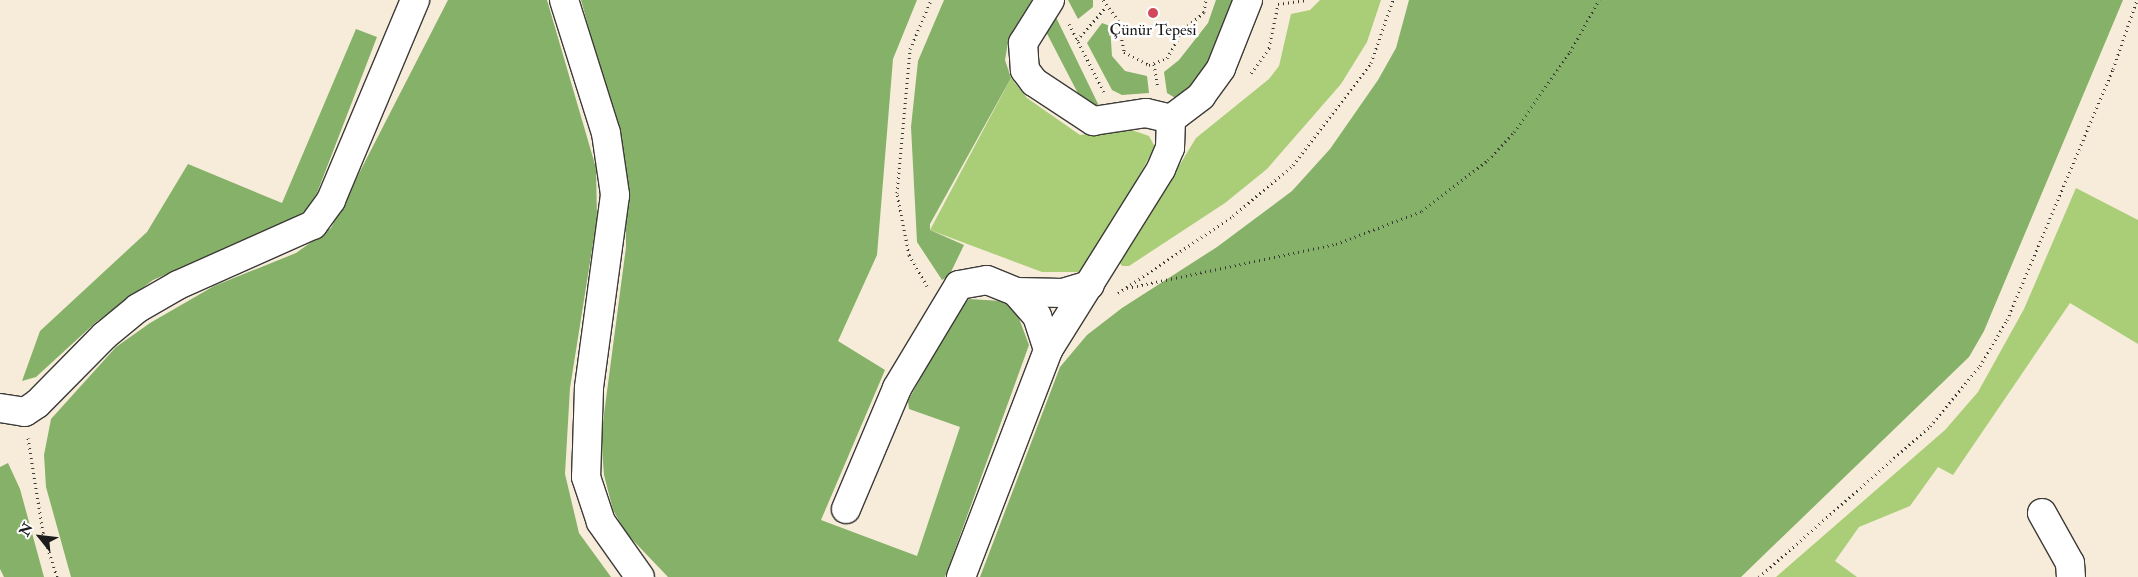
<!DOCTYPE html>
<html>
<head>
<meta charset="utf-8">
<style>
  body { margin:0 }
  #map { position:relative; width:2138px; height:577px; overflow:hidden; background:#f7ecda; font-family:"IM FELL Double Pica",serif }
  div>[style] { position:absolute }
  .green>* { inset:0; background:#a9ce77 }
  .forest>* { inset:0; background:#86b168 }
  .path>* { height:3px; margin-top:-1.5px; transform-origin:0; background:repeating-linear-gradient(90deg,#3d3b38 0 1px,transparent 0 5px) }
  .roads { filter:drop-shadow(1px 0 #3d3b38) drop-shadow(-1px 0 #3d3b38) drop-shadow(0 1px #3d3b38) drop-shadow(0 -1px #3d3b38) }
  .minor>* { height:28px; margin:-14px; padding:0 14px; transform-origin:14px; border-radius:14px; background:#fff }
  .dots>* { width:14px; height:14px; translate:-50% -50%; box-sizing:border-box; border:2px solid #fff; border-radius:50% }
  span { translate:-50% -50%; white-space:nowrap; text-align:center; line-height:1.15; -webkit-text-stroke:5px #fff; paint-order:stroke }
  .poi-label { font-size:16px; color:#1c1c1c }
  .north { position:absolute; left:15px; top:512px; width:50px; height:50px; -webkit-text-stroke:4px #fff; paint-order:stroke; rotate:299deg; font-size:14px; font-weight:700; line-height:20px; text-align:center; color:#1c1c1c }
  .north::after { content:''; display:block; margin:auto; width:18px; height:22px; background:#1c1c1c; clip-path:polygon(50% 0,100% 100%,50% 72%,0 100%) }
</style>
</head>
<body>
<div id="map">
  <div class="green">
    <i style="clip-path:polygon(1320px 0,1381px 0,1367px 42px,1341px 84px,1267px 169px,1225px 203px,1129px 266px,1122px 266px,1120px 263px,1196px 138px,1269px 79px,1279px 66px,1291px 14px,1310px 10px)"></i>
    <i style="clip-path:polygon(1011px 78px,1027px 98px,1080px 135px,1129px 129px,1149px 136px,1155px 147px,1091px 262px,1079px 272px,1042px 272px,930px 230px)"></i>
    <i style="clip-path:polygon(2076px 188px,2138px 220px,2138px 344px,2070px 303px,1953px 475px,1938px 467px,1910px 506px,1859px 527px,1835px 561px,1857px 577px,1776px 577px,1945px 430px,1978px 392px,2024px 309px)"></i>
  </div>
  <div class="forest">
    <i style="clip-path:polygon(448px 0,547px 0,596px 168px,597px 218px,570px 388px,565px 474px,579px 533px,611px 577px,71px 577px,46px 487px,44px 455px,51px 419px,116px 347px,150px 323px,214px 286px,296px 253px,331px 228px)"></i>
    <i style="clip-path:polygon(581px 0,917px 0,893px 59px,877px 255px,838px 341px,885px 370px,821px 520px,917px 556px,960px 427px,909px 409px,908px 401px,958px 310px,969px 299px,1002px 301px,1017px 313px,1029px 345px,945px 577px,668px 577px,626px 533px,613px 510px,604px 475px,601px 437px,626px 247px,625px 160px)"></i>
    <i style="clip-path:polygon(944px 0,1032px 0,1009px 37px,1005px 60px,1011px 78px,930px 224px,930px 230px,964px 245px,949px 276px,942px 280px,917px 242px,911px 127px,918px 61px)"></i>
    <i style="clip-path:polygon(1068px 0,1093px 0,1093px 7px,1078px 19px)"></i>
    <i style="clip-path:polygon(1216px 0,1236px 0,1221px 44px,1192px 89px,1177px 99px,1167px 93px,1164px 72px,1179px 60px,1208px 23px)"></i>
    <i style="clip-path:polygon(1409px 0,2123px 0,1984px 331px,1969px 357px,1741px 577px,980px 577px,1060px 367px,1087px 335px,1122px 308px,1217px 247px,1292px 191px,1330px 149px,1378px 80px,1396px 48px)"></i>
    <i style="clip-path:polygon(1052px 9px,1100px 108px,1085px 107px,1042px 24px)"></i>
    <i style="clip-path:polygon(1102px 23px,1110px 26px,1112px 56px,1125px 71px,1147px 76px,1149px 93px,1122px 95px,1112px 90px,1087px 43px)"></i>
    <i style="clip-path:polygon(356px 29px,377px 37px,317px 193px,307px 209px,295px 219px,153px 280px,95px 323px,36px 377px,22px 381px,40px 331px,147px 232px,188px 164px,282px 203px)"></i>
    <i style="clip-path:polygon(8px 463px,20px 489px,44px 577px,4px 577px,0 569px,0 467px)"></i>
  </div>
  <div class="path">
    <i style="left:1103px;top:0;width:25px;rotate:53deg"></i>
    <i style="left:1118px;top:20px;width:33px;rotate:79deg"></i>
    <i style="left:1124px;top:52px;width:28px;rotate:27deg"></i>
    <i style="left:1149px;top:65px;width:19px;rotate:-21deg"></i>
    <i style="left:1167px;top:58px;width:34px;rotate:-60deg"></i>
    <i style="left:1184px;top:29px;width:26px;rotate:-40deg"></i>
    <i style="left:1204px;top:12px;width:12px;rotate:-81deg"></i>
    <i style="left:1278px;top:4px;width:29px;rotate:-8deg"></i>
    <i style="left:1069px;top:24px;width:76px;rotate:62.8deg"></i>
    <i style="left:1077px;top:40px;width:43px;rotate:-48.8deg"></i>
    <i style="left:1154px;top:64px;width:24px;rotate:81deg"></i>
    <i style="left:1251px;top:73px;width:31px;rotate:-54deg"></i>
    <i style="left:1269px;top:48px;width:45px;rotate:-78.4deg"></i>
    <i style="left:927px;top:286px;width:36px;rotate:-120deg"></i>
    <i style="left:909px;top:255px;width:63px;rotate:-101deg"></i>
    <i style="left:897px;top:193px;width:145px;rotate:-84.8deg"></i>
    <i style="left:910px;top:49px;width:53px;rotate:-66.8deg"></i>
    <i style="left:1127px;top:288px;width:214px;rotate:-11.9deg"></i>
    <i style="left:1336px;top:244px;width:92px;rotate:-21deg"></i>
    <i style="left:1422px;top:211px;width:83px;rotate:-37.7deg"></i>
    <i style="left:1488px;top:160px;width:38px;rotate:-47deg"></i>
    <i style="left:1514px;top:132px;width:98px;rotate:-55deg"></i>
    <i style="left:1570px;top:52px;width:60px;rotate:-60.9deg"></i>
    <i style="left:1118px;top:293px;width:138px;rotate:-33.8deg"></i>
    <i style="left:1233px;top:216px;width:79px;rotate:-40.4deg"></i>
    <i style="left:1293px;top:165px;width:128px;rotate:-52.6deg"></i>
    <i style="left:1371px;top:63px;width:67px;rotate:-70.8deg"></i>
    <i style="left:28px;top:438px;width:96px;rotate:81deg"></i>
    <i style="left:43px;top:533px;width:46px;rotate:72.3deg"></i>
    <i style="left:1759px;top:577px;width:228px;rotate:-41.4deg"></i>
    <i style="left:1930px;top:426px;width:78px;rotate:-50.2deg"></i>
    <i style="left:1980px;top:366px;width:53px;rotate:-59.6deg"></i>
    <i style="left:2007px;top:320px;width:272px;rotate:-67.1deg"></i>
    <i style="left:2113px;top:69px;width:73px;rotate:-70.8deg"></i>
  </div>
  <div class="roads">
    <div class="minor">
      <i style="left:564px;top:0;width:139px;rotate:72.5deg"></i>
      <i style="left:606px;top:133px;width:63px;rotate:81.7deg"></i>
      <i style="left:615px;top:195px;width:195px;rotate:97.7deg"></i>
      <i style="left:589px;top:388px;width:89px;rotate:91.9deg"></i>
      <i style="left:586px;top:477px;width:47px;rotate:71.6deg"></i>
      <i style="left:601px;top:522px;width:67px;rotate:54.7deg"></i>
      <i style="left:1050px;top:0;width:51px;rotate:122.1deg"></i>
      <i style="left:1023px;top:43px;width:27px;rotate:86deg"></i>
      <i style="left:1025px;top:70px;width:15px;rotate:53deg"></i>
      <i style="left:1034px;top:82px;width:71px;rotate:33.5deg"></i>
      <i style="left:1093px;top:121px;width:54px;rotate:-8.6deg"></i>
      <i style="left:1146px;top:113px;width:26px;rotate:13deg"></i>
      <i style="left:1171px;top:119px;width:38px;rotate:-37deg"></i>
      <i style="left:1201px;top:96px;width:34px;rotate:-54deg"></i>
      <i style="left:1221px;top:68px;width:73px;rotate:-68.3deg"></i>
      <i style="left:1016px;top:292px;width:47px;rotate:1.2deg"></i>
      <i style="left:1063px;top:293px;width:28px;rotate:-17deg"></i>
      <i style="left:0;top:408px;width:25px;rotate:9deg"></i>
      <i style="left:25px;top:412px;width:14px;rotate:-34deg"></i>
      <i style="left:37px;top:404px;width:95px;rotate:-45.4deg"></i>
      <i style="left:104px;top:336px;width:44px;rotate:-39.5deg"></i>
      <i style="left:138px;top:308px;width:46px;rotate:-29.9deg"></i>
      <i style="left:178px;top:285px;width:148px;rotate:-24deg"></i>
      <i style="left:313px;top:225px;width:31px;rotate:-54deg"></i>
      <i style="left:331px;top:200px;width:217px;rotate:-67.2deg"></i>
      <i style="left:846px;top:509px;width:131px;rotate:-67.1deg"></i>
      <i style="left:897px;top:388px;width:120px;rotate:-59deg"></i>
      <i style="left:959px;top:285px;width:28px;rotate:-10deg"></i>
      <i style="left:987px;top:280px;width:31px;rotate:22deg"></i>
      <i style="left:1016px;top:292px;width:32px;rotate:49deg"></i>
      <i style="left:1037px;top:316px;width:36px;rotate:72deg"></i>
      <i style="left:2042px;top:513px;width:57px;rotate:60.8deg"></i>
      <i style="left:2070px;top:563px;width:14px;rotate:86deg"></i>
      <i style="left:961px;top:577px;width:243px;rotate:-69deg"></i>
      <i style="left:1048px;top:350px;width:213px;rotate:-58deg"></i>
      <i style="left:1161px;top:169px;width:23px;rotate:-67deg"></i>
      <i style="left:1170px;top:148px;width:29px;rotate:-88deg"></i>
    </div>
  </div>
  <div class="dots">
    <i style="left:1153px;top:13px;background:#d1495b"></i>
  </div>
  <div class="poi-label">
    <span style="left:1153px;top:30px">Çünür Tepesi</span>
  </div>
  <div class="north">N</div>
</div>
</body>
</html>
